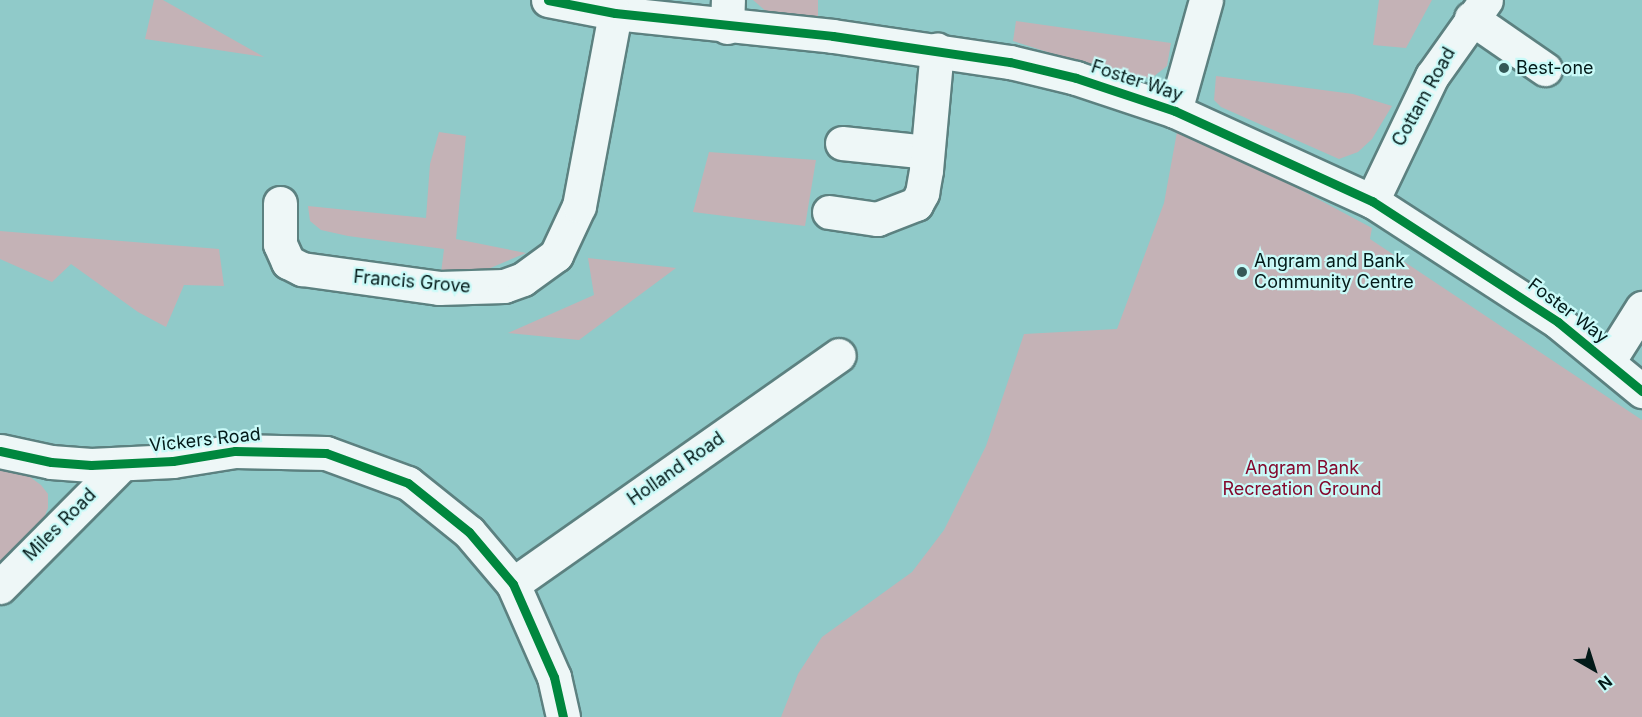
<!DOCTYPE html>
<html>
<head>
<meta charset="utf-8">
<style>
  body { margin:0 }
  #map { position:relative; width:1642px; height:717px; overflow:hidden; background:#90cac9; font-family:Inter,sans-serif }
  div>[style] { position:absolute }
  .green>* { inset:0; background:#c4b2b6 }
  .roads { filter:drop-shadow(2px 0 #5c8180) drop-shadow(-2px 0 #5c8180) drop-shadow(0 2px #5c8180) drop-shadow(0 -2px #5c8180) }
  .minor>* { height:33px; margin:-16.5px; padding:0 16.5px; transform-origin:16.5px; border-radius:16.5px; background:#eef7f7 }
  .cycleway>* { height:9px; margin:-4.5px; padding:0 4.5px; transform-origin:4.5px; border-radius:4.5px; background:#00873e }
  .dots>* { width:16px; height:16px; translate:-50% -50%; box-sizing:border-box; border:3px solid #c9faf8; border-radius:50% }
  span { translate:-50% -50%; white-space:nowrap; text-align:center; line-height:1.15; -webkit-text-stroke:4.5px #c9faf8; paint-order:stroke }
  .poi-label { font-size:18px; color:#031a19 }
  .left { translate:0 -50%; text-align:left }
  .street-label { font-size:18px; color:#031a19 }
  .park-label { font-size:18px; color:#84092d }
  .north { position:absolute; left:1564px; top:639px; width:60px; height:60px; -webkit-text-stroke:4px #c9faf8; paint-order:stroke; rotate:141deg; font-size:16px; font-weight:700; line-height:24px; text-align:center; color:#031a19 }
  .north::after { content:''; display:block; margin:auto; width:21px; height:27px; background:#031a19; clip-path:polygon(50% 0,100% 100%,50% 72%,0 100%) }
</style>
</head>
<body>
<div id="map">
  <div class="green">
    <i style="clip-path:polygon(154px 0,163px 0,264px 57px,145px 39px)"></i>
    <i style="clip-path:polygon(753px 0,818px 0,818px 18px,768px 13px)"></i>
    <i style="clip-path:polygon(1379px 0,1432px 0,1406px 48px,1373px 45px)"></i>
    <i style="clip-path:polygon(1016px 21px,1171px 43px,1167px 66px,1153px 77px,1132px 79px,1013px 41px)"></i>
    <i style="clip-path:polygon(1216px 76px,1353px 94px,1392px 106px,1372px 139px,1358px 152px,1339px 159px,1221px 107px,1214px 100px)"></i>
    <i style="clip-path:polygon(439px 132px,466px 136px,456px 239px,526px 253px,488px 269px,441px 273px,444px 249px,348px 236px,321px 230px,310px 221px,308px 206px,426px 218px,430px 164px)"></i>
    <i style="clip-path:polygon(1177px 132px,1267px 172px,1372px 228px,1370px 239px,1642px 420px,1642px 717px,781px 717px,798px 674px,822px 637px,912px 572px,944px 530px,986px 446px,1024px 334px,1117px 329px,1164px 203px)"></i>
    <i style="clip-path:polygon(709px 152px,816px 160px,805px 226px,693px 212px)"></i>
    <i style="clip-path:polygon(0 231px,219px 249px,224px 286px,184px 285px,166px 327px,138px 312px,71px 264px,52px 282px,0 259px)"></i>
    <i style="clip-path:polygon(588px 258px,676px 268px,579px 340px,508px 333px,594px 295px)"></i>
    <i style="clip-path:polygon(0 468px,30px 477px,41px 485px,48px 494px,48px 508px,44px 518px,0 562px)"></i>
  </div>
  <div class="roads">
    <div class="minor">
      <i style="left:548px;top:0;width:68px;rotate:11deg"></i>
      <i style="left:615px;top:13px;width:219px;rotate:6deg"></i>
      <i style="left:833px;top:36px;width:179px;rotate:8.4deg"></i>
      <i style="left:1010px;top:62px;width:68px;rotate:13.6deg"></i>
      <i style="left:1076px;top:78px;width:104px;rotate:18.4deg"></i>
      <i style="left:1175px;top:111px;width:217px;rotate:24.6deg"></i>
      <i style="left:1372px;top:201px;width:222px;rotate:33deg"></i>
      <i style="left:1558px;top:322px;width:109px;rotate:39.4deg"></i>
      <i style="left:1471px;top:18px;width:90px;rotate:34.6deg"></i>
      <i style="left:727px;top:27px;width:27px;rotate:-88deg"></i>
      <i style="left:1175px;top:111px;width:115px;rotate:-74.4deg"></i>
      <i style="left:842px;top:143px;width:85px;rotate:6deg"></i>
      <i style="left:1372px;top:201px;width:139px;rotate:-64.4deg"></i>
      <i style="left:1432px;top:76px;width:93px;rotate:-54.6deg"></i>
      <i style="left:280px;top:203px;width:41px;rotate:90deg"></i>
      <i style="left:280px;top:244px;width:20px;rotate:66deg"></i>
      <i style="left:288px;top:262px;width:16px;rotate:27deg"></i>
      <i style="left:302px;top:269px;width:138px;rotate:7.9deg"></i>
      <i style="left:439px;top:288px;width:65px;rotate:-1.8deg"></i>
      <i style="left:504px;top:286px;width:20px;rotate:-20deg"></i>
      <i style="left:523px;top:279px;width:41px;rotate:-36deg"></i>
      <i style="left:556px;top:255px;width:54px;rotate:-64.9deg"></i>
      <i style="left:579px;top:206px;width:196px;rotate:-79.4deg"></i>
      <i style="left:829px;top:212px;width:49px;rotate:8.3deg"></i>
      <i style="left:877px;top:219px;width:42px;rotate:-21deg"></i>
      <i style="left:916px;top:204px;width:13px;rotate:-61deg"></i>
      <i style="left:922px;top:193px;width:23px;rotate:-80deg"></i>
      <i style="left:926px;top:170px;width:121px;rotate:-84.8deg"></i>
      <i style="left:1608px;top:362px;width:64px;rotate:-57.8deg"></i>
      <i style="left:0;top:451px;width:52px;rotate:12.2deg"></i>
      <i style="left:51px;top:462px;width:40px;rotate:4.3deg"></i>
      <i style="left:91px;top:465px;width:82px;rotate:-2.8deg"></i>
      <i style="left:173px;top:461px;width:63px;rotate:-9.2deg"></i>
      <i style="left:235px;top:451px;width:91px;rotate:1.3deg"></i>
      <i style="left:326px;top:453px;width:87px;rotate:20.1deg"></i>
      <i style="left:408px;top:483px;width:78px;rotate:38.8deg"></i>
      <i style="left:469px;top:532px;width:68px;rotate:49.8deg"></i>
      <i style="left:513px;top:584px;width:102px;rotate:66.2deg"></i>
      <i style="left:554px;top:677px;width:41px;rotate:77.3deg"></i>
      <i style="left:513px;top:584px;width:398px;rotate:-35.1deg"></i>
      <i style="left:0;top:587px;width:173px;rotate:-45.2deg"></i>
    </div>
  </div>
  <div class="cycleway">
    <i style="left:548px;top:0;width:68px;rotate:11deg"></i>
    <i style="left:615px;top:13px;width:219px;rotate:6deg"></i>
    <i style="left:833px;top:36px;width:179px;rotate:8.4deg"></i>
    <i style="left:1010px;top:62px;width:68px;rotate:13.6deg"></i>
    <i style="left:1076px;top:78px;width:104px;rotate:18.4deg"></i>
    <i style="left:1175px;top:111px;width:217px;rotate:24.6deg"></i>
    <i style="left:1372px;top:201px;width:222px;rotate:33deg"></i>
    <i style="left:1558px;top:322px;width:109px;rotate:39.4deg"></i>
    <i style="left:0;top:451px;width:52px;rotate:12.2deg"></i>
    <i style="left:51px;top:462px;width:40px;rotate:4.3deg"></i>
    <i style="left:91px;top:465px;width:82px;rotate:-2.8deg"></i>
    <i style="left:173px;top:461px;width:63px;rotate:-9.2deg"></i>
    <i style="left:235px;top:451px;width:91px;rotate:1.3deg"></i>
    <i style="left:326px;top:453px;width:87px;rotate:20.1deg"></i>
    <i style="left:408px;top:483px;width:78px;rotate:38.8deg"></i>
    <i style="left:469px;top:532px;width:68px;rotate:49.8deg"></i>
    <i style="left:513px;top:584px;width:102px;rotate:66.2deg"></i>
    <i style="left:554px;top:677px;width:41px;rotate:77.3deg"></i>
  </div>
  <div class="dots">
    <i style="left:1504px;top:68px;background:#345857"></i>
    <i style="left:1242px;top:272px;background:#345857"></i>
  </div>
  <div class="poi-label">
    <span class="left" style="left:1516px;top:68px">Best-one</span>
    <span class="left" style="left:1254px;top:272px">Angram and Bank<br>Community Centre</span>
  </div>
  <div class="street-label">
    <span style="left:1137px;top:81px;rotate:18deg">Foster Way</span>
    <span style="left:1424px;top:97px;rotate:-61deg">Cottam Road</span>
    <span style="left:412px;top:282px;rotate:5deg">Francis Grove</span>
    <span style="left:1568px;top:311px;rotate:37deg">Foster Way</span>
    <span style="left:205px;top:440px;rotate:-6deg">Vickers Road</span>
    <span style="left:676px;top:469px;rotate:-35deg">Holland Road</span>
    <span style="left:60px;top:525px;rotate:-45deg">Miles Road</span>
  </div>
  <div class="park-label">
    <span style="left:1302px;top:479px">Angram Bank<br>Recreation Ground</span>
  </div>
  <div class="north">N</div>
</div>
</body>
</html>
